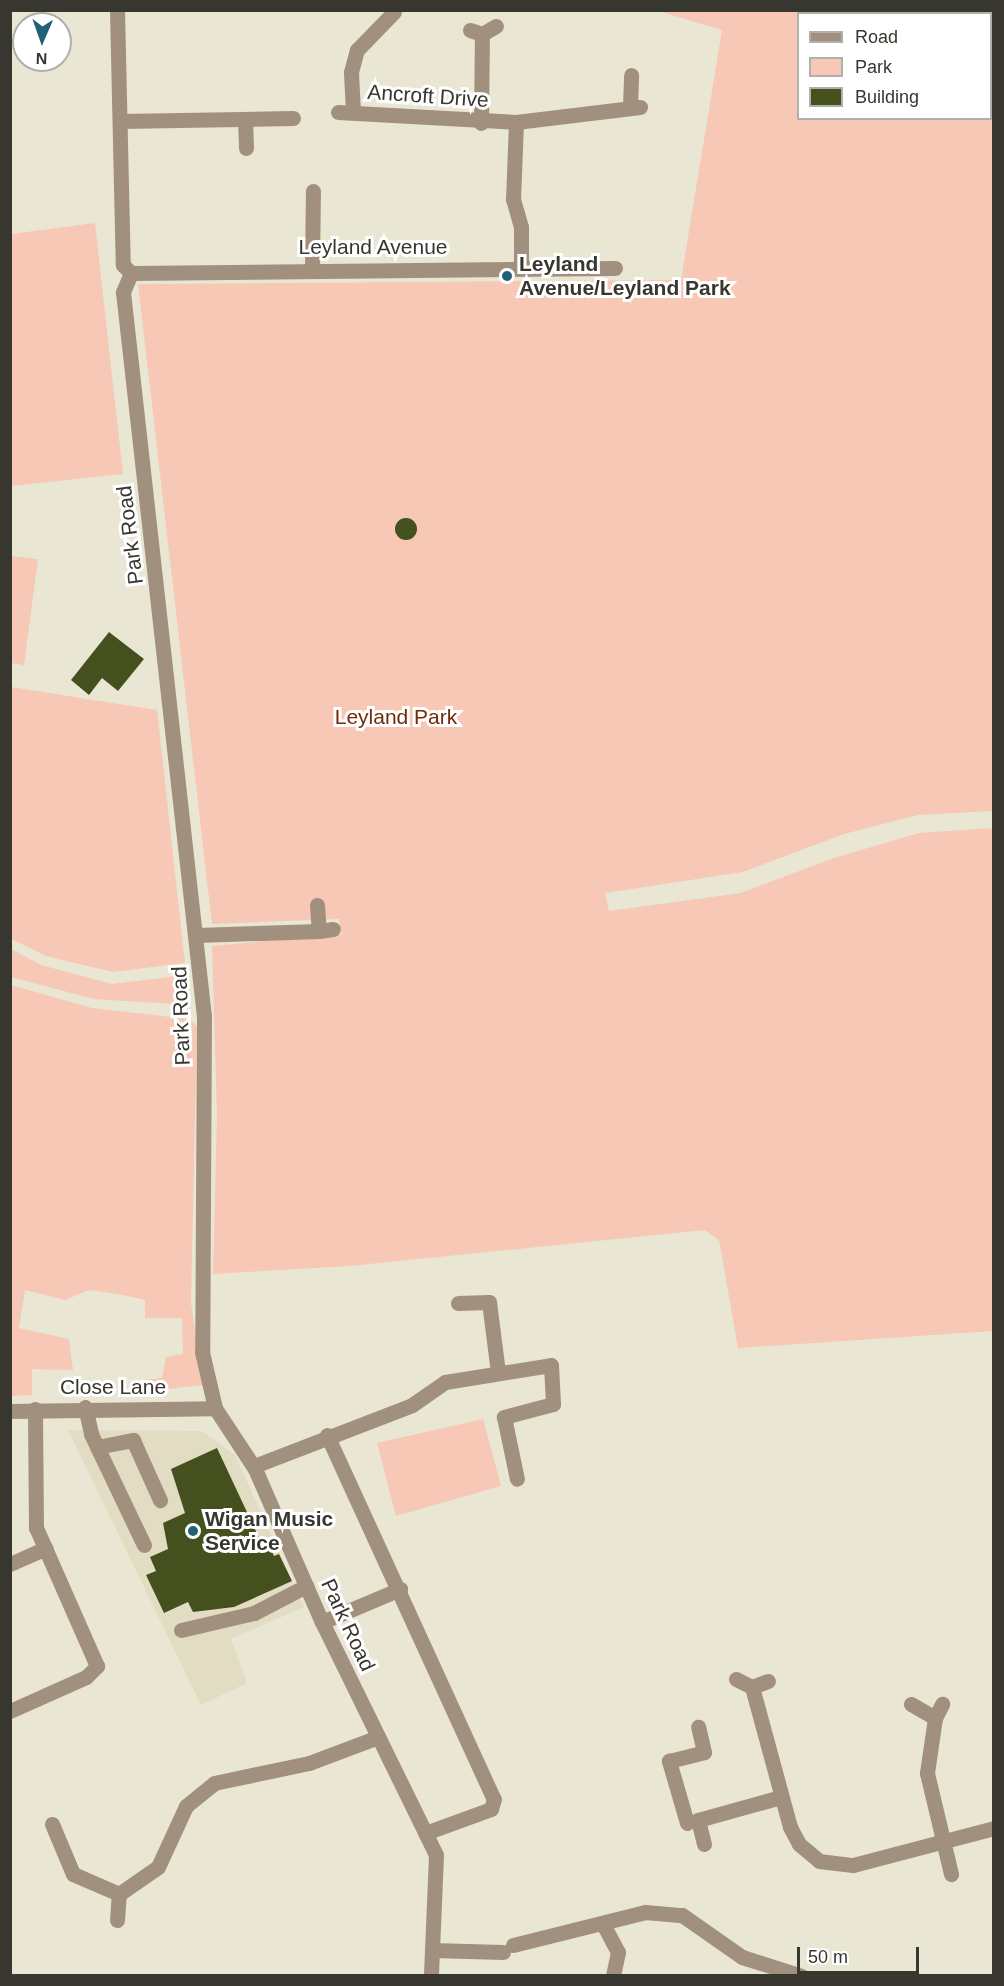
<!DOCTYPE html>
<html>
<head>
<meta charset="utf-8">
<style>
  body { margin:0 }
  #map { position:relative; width:1004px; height:1986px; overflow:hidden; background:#eae6d4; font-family:Arial,sans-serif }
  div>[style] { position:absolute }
  .built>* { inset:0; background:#e2dcc3 }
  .green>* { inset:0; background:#f6c8b5 }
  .building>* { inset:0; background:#44511f }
  .round { border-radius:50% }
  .minor>* { height:15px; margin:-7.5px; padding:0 7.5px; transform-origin:7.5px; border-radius:7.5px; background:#a2907e }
  .dots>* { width:16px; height:16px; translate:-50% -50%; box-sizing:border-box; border:3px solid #fff; border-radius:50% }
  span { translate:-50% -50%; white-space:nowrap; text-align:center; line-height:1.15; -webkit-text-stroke:6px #fff; paint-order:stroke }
  .street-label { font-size:21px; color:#37362f }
  .poi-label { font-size:21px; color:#37362f; font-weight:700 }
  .left { translate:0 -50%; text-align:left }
  .park-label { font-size:21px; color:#702c09 }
  .frame { position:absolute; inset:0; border:12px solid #37362f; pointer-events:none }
  .legend { position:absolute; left:797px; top:12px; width:195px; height:108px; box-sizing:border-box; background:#fff; border:2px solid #afafac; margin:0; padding:8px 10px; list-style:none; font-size:18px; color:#37362f }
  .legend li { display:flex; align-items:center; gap:12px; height:30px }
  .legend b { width:30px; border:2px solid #afafac }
  .north { position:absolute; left:12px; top:12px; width:60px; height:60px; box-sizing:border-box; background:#fff; border:2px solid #afafac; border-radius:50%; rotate:182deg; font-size:16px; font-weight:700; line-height:24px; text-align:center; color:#37362f }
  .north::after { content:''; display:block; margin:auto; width:21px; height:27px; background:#226077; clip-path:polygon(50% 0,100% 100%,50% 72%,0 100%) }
  .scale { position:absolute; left:797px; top:1947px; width:122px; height:27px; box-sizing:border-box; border:3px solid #37362f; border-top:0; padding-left:8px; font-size:18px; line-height:21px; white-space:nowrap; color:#37362f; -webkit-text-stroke:4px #fff; paint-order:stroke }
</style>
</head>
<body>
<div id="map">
  <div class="built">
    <i style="clip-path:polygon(68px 1430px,202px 1431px,235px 1455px,304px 1607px,231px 1639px,247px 1683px,201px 1705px)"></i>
  </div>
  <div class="green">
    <i style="clip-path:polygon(838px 10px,845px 13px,798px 14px,798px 118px,990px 118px,993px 75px,993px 811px,918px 815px,844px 834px,743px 872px,605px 893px,609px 911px,741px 893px,834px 858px,919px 833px,993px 828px,993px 1331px,738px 1348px,719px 1240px,705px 1230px,349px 1266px,213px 1274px,217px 1116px,212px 946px,341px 934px,339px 919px,212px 924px,138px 284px,681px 280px,722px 30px,658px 11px)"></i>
    <i style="clip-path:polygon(894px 11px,993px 11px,993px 50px,990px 14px)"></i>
    <i style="clip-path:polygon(95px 223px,123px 474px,11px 486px,11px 234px)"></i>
    <i style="clip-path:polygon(11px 556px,38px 559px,24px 665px,11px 663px)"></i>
    <i style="clip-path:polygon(11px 687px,157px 710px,185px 963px,113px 972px,46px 956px,11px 939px)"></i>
    <i style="clip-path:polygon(11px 949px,41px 965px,112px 984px,185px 975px,189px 1005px,94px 999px,11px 977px)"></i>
    <i style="clip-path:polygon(11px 985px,92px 1008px,188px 1019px,197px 1026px,191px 1303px,203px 1385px,141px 1392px,143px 1380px,162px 1378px,166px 1357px,183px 1354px,182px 1318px,145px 1318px,145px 1300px,118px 1294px,89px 1290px,65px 1300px,25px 1290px,19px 1328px,69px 1339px,73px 1370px,32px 1369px,32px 1395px,11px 1396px)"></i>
    <i style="clip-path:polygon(483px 1419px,501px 1486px,396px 1516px,377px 1443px)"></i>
  </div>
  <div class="building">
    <i class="round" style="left:395px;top:518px;width:22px;height:22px"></i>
    <i style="clip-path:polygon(109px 632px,144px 659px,118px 691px,102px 678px,89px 695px,71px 680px)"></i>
    <i style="clip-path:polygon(217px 1448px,261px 1542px,266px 1539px,274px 1556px,279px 1554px,292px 1581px,234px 1607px,193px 1612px,188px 1602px,164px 1613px,146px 1575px,156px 1571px,150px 1557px,168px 1549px,163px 1523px,185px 1513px,171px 1469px)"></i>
  </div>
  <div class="minor">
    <i style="left:117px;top:10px;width:255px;rotate:88.7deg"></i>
    <i style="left:123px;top:265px;width:11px;rotate:45deg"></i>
    <i style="left:131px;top:273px;width:21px;rotate:113deg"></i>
    <i style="left:123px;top:292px;width:729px;rotate:83.62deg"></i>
    <i style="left:204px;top:1016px;width:336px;rotate:90.3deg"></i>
    <i style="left:202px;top:1352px;width:57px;rotate:76.9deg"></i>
    <i style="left:215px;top:1408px;width:73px;rotate:56.7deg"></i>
    <i style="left:255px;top:1469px;width:167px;rotate:66.4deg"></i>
    <i style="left:322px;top:1622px;width:259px;rotate:63.9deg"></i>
    <i style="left:436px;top:1855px;width:121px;rotate:92.4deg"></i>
    <i style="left:470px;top:30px;width:13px;rotate:18deg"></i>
    <i style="left:482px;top:34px;width:16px;rotate:-30deg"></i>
    <i style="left:630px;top:107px;width:32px;rotate:-88deg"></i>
    <i style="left:338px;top:112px;width:178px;rotate:3.2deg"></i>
    <i style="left:516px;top:122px;width:125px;rotate:-6.9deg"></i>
    <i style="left:353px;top:112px;width:40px;rotate:-92.9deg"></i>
    <i style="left:351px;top:72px;width:23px;rotate:-75deg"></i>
    <i style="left:357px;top:50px;width:53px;rotate:-45.8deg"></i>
    <i style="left:245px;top:119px;width:29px;rotate:88deg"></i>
    <i style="left:120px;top:121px;width:173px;rotate:-1deg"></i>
    <i style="left:516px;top:122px;width:77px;rotate:92.2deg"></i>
    <i style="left:513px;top:199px;width:29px;rotate:74deg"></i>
    <i style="left:521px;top:227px;width:40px;rotate:90deg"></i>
    <i style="left:481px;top:123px;width:89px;rotate:-89.4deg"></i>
    <i style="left:312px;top:268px;width:77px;rotate:-89.3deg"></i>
    <i style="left:131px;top:273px;width:484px;rotate:-0.6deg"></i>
    <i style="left:317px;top:905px;width:26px;rotate:86deg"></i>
    <i style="left:319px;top:931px;width:14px;rotate:-8deg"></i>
    <i style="left:197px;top:935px;width:122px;rotate:-1.9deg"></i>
    <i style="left:458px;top:1303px;width:31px;rotate:-2deg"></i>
    <i style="left:489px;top:1302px;width:71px;rotate:82.7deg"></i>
    <i style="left:85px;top:1407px;width:28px;rotate:77deg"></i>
    <i style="left:91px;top:1434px;width:123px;rotate:64.5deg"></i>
    <i style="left:10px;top:1411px;width:205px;rotate:-0.8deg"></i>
    <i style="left:327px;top:1435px;width:400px;rotate:65.4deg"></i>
    <i style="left:494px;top:1799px;width:10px;rotate:107deg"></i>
    <i style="left:491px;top:1809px;width:70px;rotate:160deg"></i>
    <i style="left:97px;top:1447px;width:37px;rotate:-11deg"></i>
    <i style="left:133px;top:1440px;width:66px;rotate:65.8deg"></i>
    <i style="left:254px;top:1466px;width:169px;rotate:-21.1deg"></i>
    <i style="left:412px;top:1405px;width:40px;rotate:-34.9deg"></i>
    <i style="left:445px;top:1382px;width:107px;rotate:-9.1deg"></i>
    <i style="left:551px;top:1365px;width:39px;rotate:87deg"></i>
    <i style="left:553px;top:1404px;width:51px;rotate:165.1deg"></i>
    <i style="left:504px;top:1417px;width:63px;rotate:78.2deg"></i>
    <i style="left:10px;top:1564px;width:39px;rotate:-24deg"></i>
    <i style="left:322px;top:1622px;width:85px;rotate:-22.9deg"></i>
    <i style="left:181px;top:1630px;width:75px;rotate:-13.1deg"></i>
    <i style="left:254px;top:1613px;width:59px;rotate:-27.4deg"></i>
    <i style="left:736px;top:1679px;width:18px;rotate:27deg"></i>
    <i style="left:752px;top:1687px;width:17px;rotate:-21deg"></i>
    <i style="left:752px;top:1687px;width:145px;rotate:74.8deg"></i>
    <i style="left:790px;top:1827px;width:19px;rotate:62deg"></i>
    <i style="left:799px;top:1844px;width:26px;rotate:40deg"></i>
    <i style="left:819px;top:1861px;width:34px;rotate:7deg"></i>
    <i style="left:853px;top:1865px;width:146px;rotate:-14.7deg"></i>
    <i style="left:911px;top:1704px;width:28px;rotate:30deg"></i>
    <i style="left:935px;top:1718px;width:16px;rotate:-63deg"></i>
    <i style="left:10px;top:1711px;width:83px;rotate:-24.1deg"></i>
    <i style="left:86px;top:1677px;width:16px;rotate:-45deg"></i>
    <i style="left:97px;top:1666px;width:151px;rotate:-113.8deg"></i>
    <i style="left:36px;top:1528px;width:119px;rotate:-90.5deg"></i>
    <i style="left:935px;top:1718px;width:56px;rotate:98.3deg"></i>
    <i style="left:927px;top:1773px;width:104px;rotate:76.6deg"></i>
    <i style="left:687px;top:1823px;width:65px;rotate:-106.2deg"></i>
    <i style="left:669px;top:1761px;width:36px;rotate:-14deg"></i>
    <i style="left:704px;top:1752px;width:26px;rotate:-103deg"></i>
    <i style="left:52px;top:1824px;width:54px;rotate:67.2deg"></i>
    <i style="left:73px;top:1874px;width:50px;rotate:23.5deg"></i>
    <i style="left:119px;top:1894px;width:47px;rotate:-34.7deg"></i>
    <i style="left:158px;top:1867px;width:67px;rotate:-65.3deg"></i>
    <i style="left:186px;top:1806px;width:36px;rotate:-39deg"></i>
    <i style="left:214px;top:1783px;width:97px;rotate:-11.9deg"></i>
    <i style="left:309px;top:1763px;width:74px;rotate:-20.6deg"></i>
    <i style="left:704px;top:1844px;width:25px;rotate:-104deg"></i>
    <i style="left:698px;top:1820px;width:86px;rotate:-15.5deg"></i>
    <i style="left:117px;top:1920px;width:26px;rotate:-86deg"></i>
    <i style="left:603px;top:1924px;width:32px;rotate:62deg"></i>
    <i style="left:618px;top:1952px;width:25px;rotate:102deg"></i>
    <i style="left:513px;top:1945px;width:136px;rotate:-14deg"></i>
    <i style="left:645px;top:1912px;width:37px;rotate:5deg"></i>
    <i style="left:682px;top:1915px;width:73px;rotate:35deg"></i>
    <i style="left:742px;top:1957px;width:63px;rotate:17.6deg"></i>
    <i style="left:432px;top:1950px;width:71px;rotate:1.6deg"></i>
  </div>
  <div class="dots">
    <i style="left:507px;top:276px;background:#226077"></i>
    <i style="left:193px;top:1531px;background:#226077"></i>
  </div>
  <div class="street-label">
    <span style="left:428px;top:96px;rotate:4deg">Ancroft Drive</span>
    <span style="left:373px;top:247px">Leyland Avenue</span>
    <span style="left:130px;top:535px;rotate:-97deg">Park Road</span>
    <span style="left:181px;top:1016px;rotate:-92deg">Park Road</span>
    <span style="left:113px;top:1387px">Close Lane</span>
    <span style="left:348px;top:1625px;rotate:65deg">Park Road</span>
  </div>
  <div class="poi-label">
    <span class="left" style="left:519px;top:276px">Leyland<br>Avenue/Leyland Park</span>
    <span class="left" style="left:205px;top:1531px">Wigan Music<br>Service</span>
  </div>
  <div class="park-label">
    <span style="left:396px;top:717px">Leyland Park</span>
  </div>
  <div class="frame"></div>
  <ul class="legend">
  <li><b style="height:8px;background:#a2907e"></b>Road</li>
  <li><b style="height:16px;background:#f6c8b5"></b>Park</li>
  <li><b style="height:16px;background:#44511f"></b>Building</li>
  </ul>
  <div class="north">N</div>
  <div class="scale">50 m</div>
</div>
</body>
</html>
